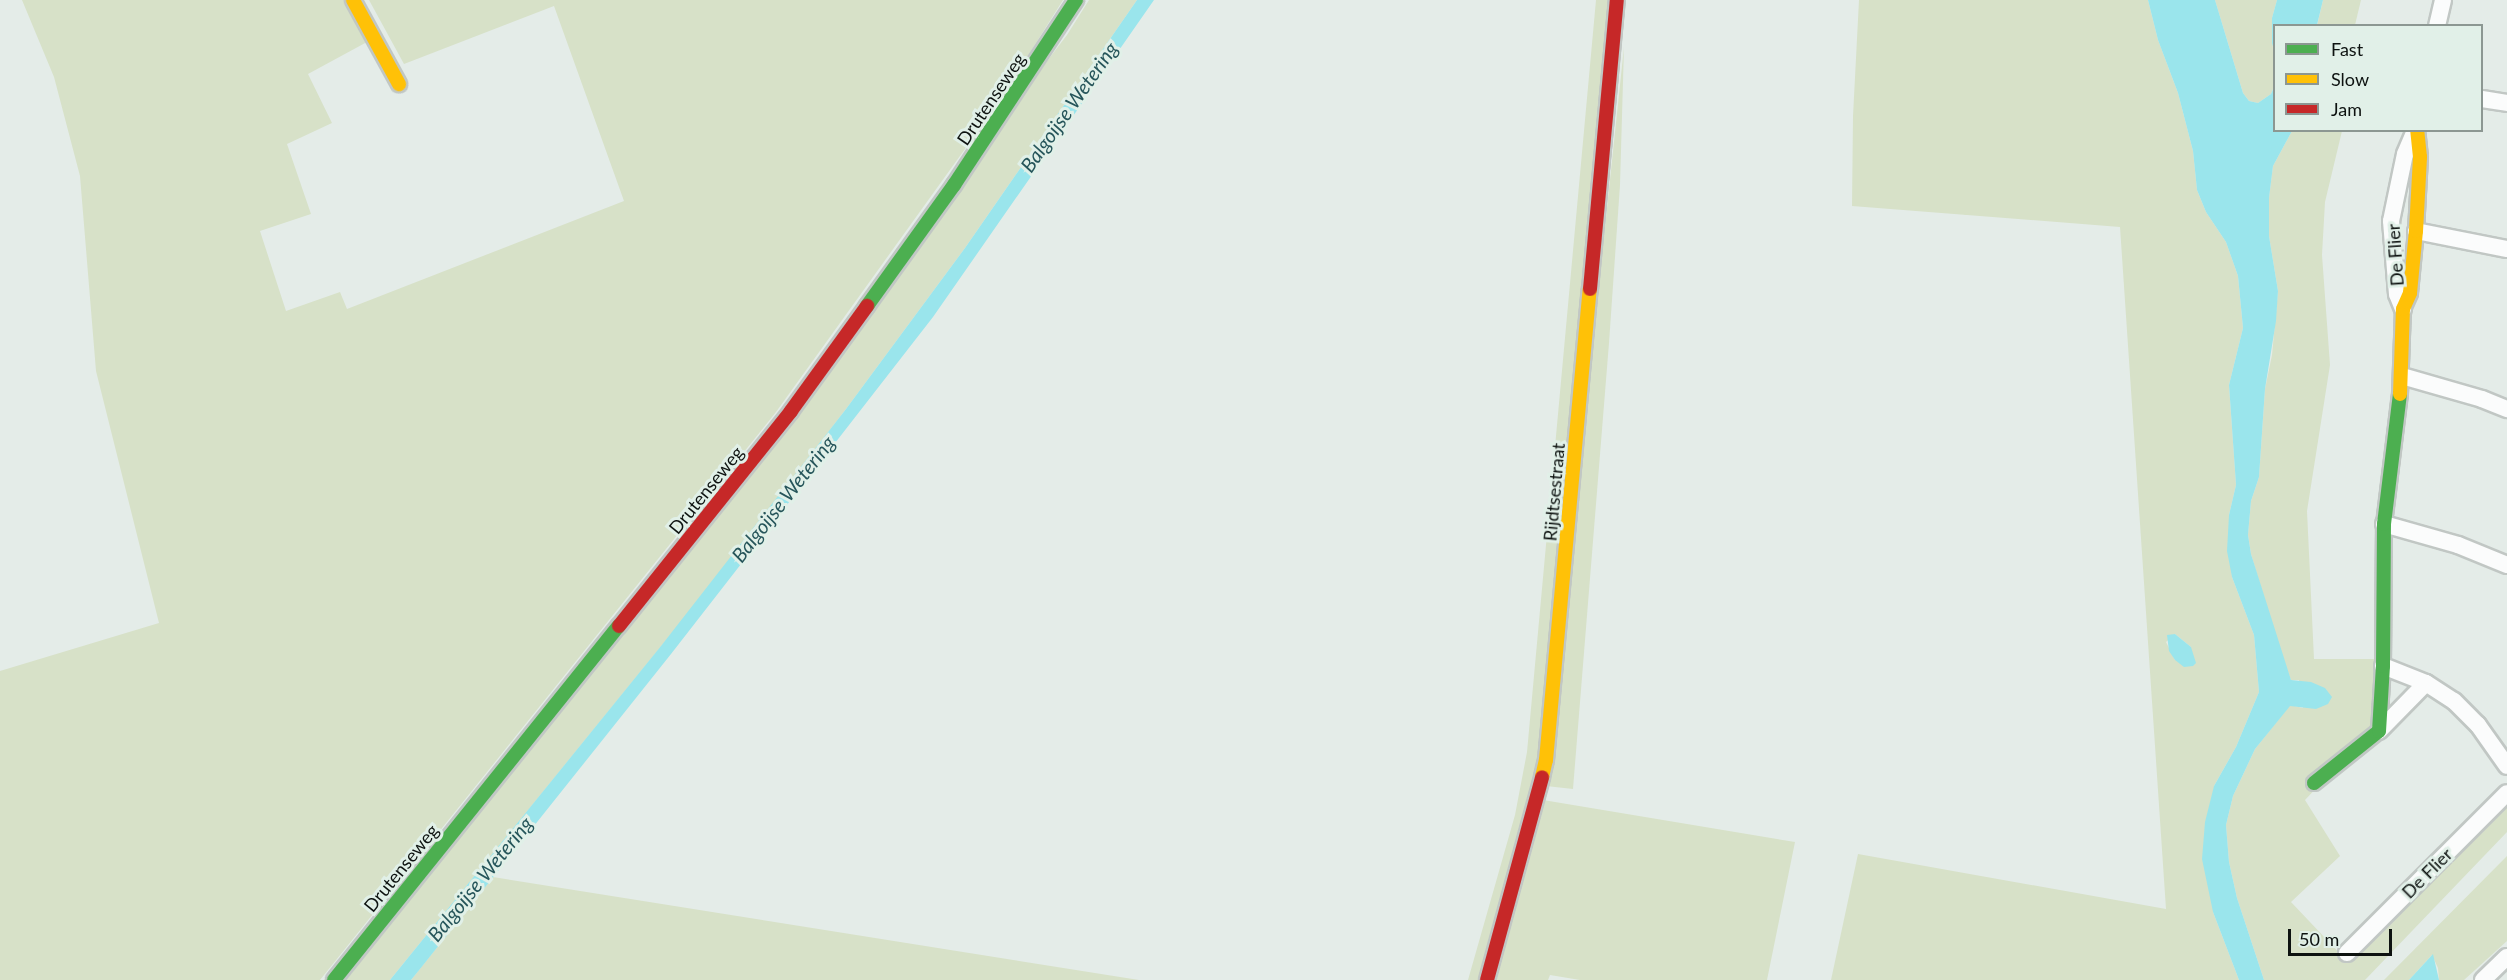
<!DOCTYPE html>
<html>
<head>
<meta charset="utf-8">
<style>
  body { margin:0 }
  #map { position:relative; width:2507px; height:980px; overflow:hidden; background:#e4ece8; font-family:Lato,sans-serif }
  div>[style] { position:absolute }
  .green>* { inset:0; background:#d7e1c8 }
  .water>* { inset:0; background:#9ae5ec }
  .roads { filter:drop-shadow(2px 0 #c1c7c4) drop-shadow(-2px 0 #c1c7c4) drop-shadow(0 2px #c1c7c4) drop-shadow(0 -2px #c1c7c4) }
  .street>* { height:16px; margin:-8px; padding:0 8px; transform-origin:8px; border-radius:8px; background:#fbfcfc }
  .fast>* { height:14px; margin:-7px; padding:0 7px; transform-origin:7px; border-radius:7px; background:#4caf50 }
  .slow>* { height:14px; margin:-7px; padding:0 7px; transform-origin:7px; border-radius:7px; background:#ffc107 }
  .jam>* { height:14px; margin:-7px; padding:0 7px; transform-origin:7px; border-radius:7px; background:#c62828 }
  span { translate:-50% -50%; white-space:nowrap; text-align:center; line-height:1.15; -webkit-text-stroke:6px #e1f0e8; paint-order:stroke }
  .street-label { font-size:18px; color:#0d1210 }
  .water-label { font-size:20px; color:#26555a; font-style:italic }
  .legend { position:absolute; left:2273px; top:24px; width:210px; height:108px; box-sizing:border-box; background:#e1f0e8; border:2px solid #8c9792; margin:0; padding:8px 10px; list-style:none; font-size:18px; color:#0d1210 }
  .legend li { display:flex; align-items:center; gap:12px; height:30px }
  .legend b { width:30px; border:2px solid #8c9792 }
  .scale { position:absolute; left:2288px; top:929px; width:104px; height:27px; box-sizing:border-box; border:3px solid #0d1210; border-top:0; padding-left:8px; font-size:18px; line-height:21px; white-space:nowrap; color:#0d1210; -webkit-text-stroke:4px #e1f0e8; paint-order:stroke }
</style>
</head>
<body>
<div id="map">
  <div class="green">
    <i style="clip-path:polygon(22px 0,344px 0,367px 42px,308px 74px,332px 123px,287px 144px,311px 214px,260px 231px,286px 311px,340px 292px,347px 309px,624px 201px,554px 6px,404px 64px,369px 0,1063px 0,998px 103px,776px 412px,320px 980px,0 980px,0 671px,159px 623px,96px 371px,80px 176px,54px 77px)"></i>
    <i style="clip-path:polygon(1089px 0,1137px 0,965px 248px,846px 409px,689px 612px,390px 980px,344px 980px,1067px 35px)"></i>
    <i style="clip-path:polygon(1596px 0,1609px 0,1538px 757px,1483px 980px,1468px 980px,1515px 815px,1527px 752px)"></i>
    <i style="clip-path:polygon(evenodd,1859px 0,2148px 0,2158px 40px,2178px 93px,2193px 151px,2197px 190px,2206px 212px,2226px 242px,2238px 276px,2243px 328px,2229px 385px,2236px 485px,2229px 515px,2232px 577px,2254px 635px,2259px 692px,2236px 747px,2214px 786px,2213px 912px,2239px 980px,1831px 980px,1858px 854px,2166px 909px,2120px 227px,1852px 206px,1853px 116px,1859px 0,2175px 634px,2191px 647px,2175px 660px,2166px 642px,2175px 634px)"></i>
    <i style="clip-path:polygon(2215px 0,2277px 0,2272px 18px,2274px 87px,2271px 94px,2258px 103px,2249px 101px,2243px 93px)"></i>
    <i style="clip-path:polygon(2323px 0,2361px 0,2355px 25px,2317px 26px)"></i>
    <i style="clip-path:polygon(1624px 47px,1620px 185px,1609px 343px,1573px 789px,1546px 786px)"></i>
    <i style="clip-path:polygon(2292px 131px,2342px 131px,2325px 202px,2322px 255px,2330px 365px,2307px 511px,2314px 659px,2377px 659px,2371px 730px,2305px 800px,2340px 856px,2291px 902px,2346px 960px,2444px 869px,2507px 803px,2507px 832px,2365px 980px,2264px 980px,2237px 898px,2229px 862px,2226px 825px,2233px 796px,2255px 749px,2290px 705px,2303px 708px,2299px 680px,2291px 680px,2281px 654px,2251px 554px,2248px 535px,2251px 501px,2259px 477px,2265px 389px,2272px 355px,2278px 291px,2269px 236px,2269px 198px,2273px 166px)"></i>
    <i style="clip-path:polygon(1543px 800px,1795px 842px,1767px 980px,1580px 980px,1550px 975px,1548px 980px,1495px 980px)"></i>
    <i style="clip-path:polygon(2507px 856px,2507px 941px,2464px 980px,2439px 980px,2438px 968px,2432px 955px,2409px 980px,2384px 980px)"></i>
    <i style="clip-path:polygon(493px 877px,1139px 980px,411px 980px)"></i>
  </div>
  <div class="water">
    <i style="clip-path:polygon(1137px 0,1154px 0,933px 317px,671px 654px,420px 969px,411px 980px,390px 980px,661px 646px,846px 409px,965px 248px)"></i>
    <i style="clip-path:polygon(2148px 0,2215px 0,2243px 93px,2249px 101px,2258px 103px,2271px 94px,2274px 87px,2274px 130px,2292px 131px,2273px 166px,2269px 198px,2269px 236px,2278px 291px,2276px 321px,2265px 389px,2259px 477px,2251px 501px,2248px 535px,2251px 554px,2291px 680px,2311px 682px,2325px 688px,2332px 697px,2328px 704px,2316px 709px,2290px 706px,2255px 749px,2233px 796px,2226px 825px,2229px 862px,2237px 898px,2264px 980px,2239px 980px,2213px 912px,2202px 859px,2205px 822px,2214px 786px,2236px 747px,2259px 692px,2254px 635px,2232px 577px,2227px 551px,2229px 515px,2236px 485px,2229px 385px,2243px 328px,2238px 276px,2226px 242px,2206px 212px,2197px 190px,2193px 151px,2178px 93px,2158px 40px)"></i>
    <i style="clip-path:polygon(2277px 0,2323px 0,2317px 25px,2274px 26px,2274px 50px,2272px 43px,2272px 18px)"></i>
    <i style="clip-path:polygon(2175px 634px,2191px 647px,2196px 663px,2193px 666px,2184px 667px,2175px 660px,2169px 651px,2167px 635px)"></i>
    <i style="clip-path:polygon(2433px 954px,2439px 980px,2409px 980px)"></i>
  </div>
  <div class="roads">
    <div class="street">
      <i style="left:2437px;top:26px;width:27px;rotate:-77deg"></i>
      <i style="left:2482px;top:99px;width:25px;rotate:9deg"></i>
      <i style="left:2416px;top:231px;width:93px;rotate:11.2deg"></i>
      <i style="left:2403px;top:309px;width:16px;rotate:-112deg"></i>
      <i style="left:2397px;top:294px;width:73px;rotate:-94.7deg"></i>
      <i style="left:2391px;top:221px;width:68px;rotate:-78.2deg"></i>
      <i style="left:2405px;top:154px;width:26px;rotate:-67deg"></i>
      <i style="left:2402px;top:376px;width:83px;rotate:16deg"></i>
      <i style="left:2482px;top:399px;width:27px;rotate:22deg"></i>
      <i style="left:2384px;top:524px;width:77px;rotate:15.8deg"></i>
      <i style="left:2458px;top:545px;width:53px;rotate:22.2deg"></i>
      <i style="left:2383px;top:666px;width:46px;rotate:21.6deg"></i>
      <i style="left:2426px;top:683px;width:33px;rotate:33deg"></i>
      <i style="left:2454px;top:701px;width:34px;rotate:45deg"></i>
      <i style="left:2478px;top:725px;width:50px;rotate:54.7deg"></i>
      <i style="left:2379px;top:731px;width:67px;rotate:-45.6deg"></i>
      <i style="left:2347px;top:953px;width:226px;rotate:-45deg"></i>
      <i style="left:2483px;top:980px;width:33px;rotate:-44deg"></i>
    </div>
    <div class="fast">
      <i style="left:867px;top:306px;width:149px;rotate:-54.3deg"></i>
      <i style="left:954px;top:185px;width:222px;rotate:-56.6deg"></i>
      <i style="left:2314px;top:783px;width:83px;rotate:-38.7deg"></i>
      <i style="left:2379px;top:731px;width:65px;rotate:-86.5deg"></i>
      <i style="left:2383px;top:666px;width:142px;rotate:-89.6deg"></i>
      <i style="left:2384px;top:524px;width:131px;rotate:-83deg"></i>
      <i style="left:334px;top:980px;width:454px;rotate:-51.2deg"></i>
    </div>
    <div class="slow">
      <i style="left:353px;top:0;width:96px;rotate:61.3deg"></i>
      <i style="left:2400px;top:394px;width:85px;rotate:-88deg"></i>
      <i style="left:2403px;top:309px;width:17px;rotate:-66deg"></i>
      <i style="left:2410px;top:293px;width:62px;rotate:-84.5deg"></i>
      <i style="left:2416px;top:231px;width:74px;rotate:-86.9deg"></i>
      <i style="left:2420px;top:157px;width:27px;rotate:-96deg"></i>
      <i style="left:1542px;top:777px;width:17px;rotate:-77deg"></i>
      <i style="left:1546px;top:760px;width:473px;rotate:-84.7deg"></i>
    </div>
    <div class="jam">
      <i style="left:1590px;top:289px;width:290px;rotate:-84.7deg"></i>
      <i style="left:619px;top:626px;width:275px;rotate:-51.3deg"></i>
      <i style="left:791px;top:411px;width:130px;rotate:-54.1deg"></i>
      <i style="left:1487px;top:980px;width:210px;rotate:-74.8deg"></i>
    </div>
  </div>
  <div class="street-label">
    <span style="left:991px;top:99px;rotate:-56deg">Drutenseweg</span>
    <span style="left:2395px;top:255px;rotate:-94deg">De Flier</span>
    <span style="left:706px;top:490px;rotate:-51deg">Drutenseweg</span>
    <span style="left:1554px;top:492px;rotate:-85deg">Rijdtsestraat</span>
    <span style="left:401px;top:868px;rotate:-51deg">Drutenseweg</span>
    <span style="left:2427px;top:873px;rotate:-45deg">De Flier</span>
  </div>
  <div class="water-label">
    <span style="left:1069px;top:107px;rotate:-55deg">Balgoijse Wetering</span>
    <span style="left:783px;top:499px;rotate:-52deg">Balgoijse Wetering</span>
    <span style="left:480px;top:879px;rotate:-51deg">Balgoijse Wetering</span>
  </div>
  <ul class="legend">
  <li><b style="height:8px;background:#4caf50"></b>Fast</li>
  <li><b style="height:8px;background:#ffc107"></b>Slow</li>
  <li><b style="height:8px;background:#c62828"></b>Jam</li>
  </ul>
  <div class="scale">50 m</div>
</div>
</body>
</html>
